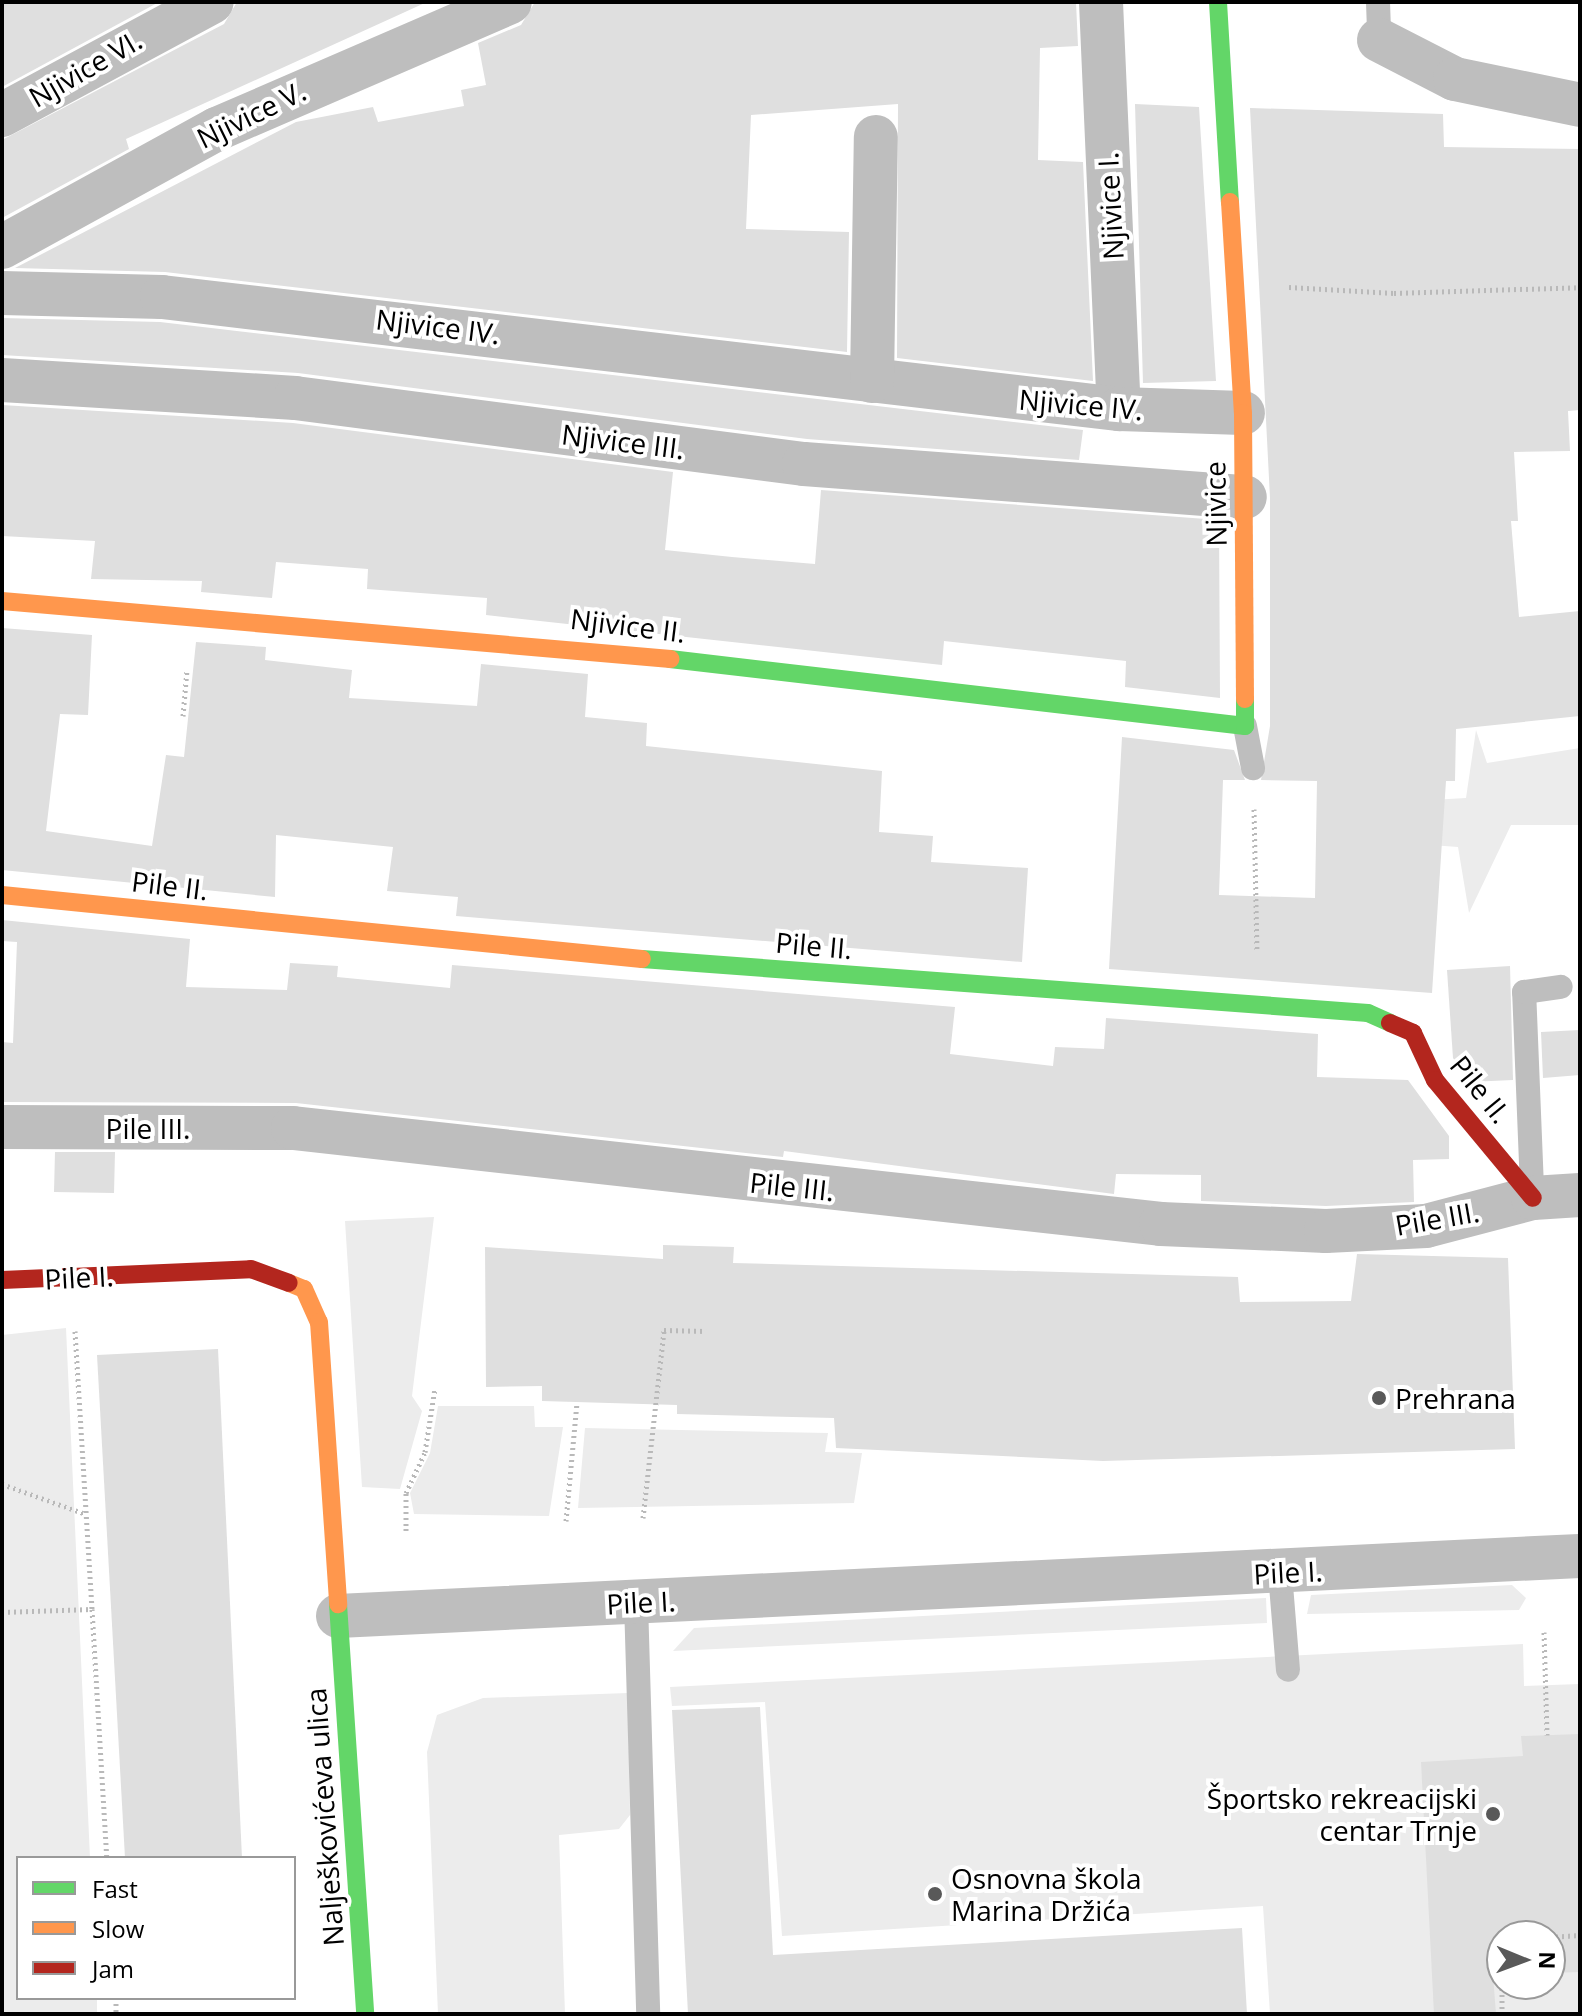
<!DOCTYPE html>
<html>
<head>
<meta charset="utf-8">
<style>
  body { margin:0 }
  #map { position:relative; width:1582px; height:2016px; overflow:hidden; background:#fff; font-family:"Open Sans",sans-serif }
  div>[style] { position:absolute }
  .green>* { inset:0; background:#ececec }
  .building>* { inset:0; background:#dfdfdf }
  .path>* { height:5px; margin-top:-2.5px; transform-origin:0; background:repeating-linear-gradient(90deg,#b9b9b9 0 2px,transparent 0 6px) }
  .lane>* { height:24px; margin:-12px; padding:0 12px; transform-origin:12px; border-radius:12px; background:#bebebe }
  .street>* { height:44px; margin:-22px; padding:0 22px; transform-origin:22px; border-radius:22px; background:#bebebe }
  .fast>* { height:18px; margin:-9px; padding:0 9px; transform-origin:9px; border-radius:9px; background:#63d668 }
  .slow>* { height:18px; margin:-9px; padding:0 9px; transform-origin:9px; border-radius:9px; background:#ff974d }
  .jam>* { height:18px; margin:-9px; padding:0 9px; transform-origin:9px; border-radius:9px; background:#b3261e }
  .dots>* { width:22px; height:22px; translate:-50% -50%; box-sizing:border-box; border:4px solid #fff; border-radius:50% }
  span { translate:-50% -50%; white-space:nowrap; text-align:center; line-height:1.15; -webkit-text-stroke:8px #fff; paint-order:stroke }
  .street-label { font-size:28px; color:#000 }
  .poi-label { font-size:28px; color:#000 }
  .left { translate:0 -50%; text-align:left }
  .right { translate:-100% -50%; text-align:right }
  .frame { position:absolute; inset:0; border:4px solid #000; pointer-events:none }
  .legend { position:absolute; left:16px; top:1856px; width:280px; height:144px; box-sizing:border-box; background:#fff; border:2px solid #999; margin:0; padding:10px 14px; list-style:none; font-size:24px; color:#000 }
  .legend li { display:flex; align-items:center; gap:16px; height:40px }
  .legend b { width:40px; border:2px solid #999 }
  .north { position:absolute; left:1486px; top:1920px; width:80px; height:80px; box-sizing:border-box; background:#fff; border:2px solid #999; border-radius:50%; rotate:91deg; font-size:22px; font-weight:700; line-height:32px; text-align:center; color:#000 }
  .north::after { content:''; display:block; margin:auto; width:28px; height:36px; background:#595959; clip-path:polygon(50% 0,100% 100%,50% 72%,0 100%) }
</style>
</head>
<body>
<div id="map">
  <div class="green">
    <i style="clip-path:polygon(1476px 730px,1487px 763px,1580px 748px,1580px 825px,1511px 825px,1469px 913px,1458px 847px,1322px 837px,1378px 803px,1466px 798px)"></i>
    <i style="clip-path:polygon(434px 1217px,412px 1396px,422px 1411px,400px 1489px,362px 1487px,345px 1221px)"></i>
    <i style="clip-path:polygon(66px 1328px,90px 1858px,18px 1858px,18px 1998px,97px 1998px,97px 2014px,2px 2014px,2px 1335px)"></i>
    <i style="clip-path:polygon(438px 1406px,534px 1406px,535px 1427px,563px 1427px,549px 1516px,414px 1514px,410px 1493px,430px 1453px)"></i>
    <i style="clip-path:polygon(585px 1428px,828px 1433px,825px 1452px,862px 1453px,854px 1503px,578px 1508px)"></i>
    <i style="clip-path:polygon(1512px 1585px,1526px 1598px,1519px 1610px,1307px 1614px,1311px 1595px)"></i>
    <i style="clip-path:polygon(1266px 1598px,1267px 1623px,673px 1651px,694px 1628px)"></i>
    <i style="clip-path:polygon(evenodd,1523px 1644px,1524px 1686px,1580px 1684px,1580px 2014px,1270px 2014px,1263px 1906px,782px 1936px,765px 1702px,672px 1706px,670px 1687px,1523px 1644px,1502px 1936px,1550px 1936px,1550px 1984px,1502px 1984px,1502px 1936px)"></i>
    <i style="clip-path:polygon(628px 1693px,630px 1815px,619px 1829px,559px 1835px,565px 2014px,438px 2014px,427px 1752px,437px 1715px,483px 1698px)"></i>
  </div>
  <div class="building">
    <i style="clip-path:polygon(2px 2px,159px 2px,2px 87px)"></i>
    <i style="clip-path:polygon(237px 2px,427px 2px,126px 139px,129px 149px,2px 218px,2px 140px,224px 24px)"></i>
    <i style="clip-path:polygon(535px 2px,1076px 2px,1078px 46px,1040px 48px,1038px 160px,1083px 162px,1093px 381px,897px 358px,898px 104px,751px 115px,746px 229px,849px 232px,847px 352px,165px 272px,15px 268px,296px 122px,373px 107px,378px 122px,464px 106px,461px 90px,486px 85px,478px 43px,521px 25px)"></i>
    <i style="clip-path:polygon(1135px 104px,1199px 107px,1216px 381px,1143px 383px)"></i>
    <i style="clip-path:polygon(1250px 108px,1443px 114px,1444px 147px,1580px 149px,1580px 410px,1568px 411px,1570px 451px,1514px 452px,1518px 521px,1511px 521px,1519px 617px,1580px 611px,1580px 716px,1456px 729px,1455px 781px,1446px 781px,1432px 993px,1109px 969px,1122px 737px,1234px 750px,1245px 780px,1223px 780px,1219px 895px,1315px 898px,1317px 781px,1261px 780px,1270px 726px,1270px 498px)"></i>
    <i style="clip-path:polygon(2px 318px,160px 322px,1083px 430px,1079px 460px,807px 439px,298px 373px,2px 355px)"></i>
    <i style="clip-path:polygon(2px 405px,293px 423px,673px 472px,665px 550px,732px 557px,815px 564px,821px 490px,1219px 520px,1220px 698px,1125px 687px,1126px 661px,944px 641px,942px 665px,486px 615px,487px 598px,367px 589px,368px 569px,276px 562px,272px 598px,201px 592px,202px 581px,91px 579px,95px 541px,2px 536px)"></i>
    <i style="clip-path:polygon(2px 628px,92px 635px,88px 715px,60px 714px,46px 831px,152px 846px,166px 755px,184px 757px,196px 642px,266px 647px,265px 660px,352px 670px,349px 698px,477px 706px,481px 664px,588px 674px,585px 717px,647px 723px,646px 746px,882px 771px,879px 832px,933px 836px,931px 862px,1028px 868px,1022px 962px,456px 916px,458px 897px,387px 891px,393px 847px,276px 835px,275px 897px,2px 870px)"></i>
    <i style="clip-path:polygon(2px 920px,190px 939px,186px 987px,287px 990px,290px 963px,338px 966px,337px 977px,450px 988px,452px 965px,955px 1007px,950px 1054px,1053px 1066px,1055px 1047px,1104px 1049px,1106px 1018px,1318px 1034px,1317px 1077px,1408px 1080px,1449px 1136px,1449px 1159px,1413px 1160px,1414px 1202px,1326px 1206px,1201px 1201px,1201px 1175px,1116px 1174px,1114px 1194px,784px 1151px,783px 1157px,296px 1103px,2px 1102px,2px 1042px,13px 1043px,17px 942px,2px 941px)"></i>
    <i style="clip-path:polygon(1510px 966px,1513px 1080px,1469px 1082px,1453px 1058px,1447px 970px)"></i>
    <i style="clip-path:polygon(1580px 1030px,1580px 1075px,1543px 1078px,1541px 1032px)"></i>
    <i style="clip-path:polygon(55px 1152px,115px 1152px,114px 1193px,54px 1192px)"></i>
    <i style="clip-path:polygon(663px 1245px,734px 1247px,733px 1263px,1238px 1277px,1240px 1302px,1351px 1301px,1357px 1254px,1508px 1258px,1515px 1449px,1103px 1461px,836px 1448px,834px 1418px,677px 1414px,677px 1405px,542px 1401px,542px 1386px,486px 1387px,485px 1247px,663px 1259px)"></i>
    <i style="clip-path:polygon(218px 1349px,242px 1858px,125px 1858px,97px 1355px)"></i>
    <i style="clip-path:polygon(760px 1707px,773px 1955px,1242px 1928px,1247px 2014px,688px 2014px,672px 1710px)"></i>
    <i style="clip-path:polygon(1580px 1734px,1580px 1972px,1550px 1973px,1550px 1936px,1502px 1936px,1502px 1974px,1493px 1975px,1496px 2014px,1434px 2014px,1421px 1762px,1523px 1756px,1521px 1736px)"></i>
  </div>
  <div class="path">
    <i style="left:1289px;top:287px;width:105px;rotate:3.3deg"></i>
    <i style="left:1394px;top:293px;width:186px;rotate:-1.8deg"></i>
    <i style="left:183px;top:716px;width:47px;rotate:-85.1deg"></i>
    <i style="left:1254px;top:809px;width:142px;rotate:88.8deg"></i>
    <i style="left:75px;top:1331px;width:279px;rotate:86.5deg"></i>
    <i style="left:2px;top:1484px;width:89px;rotate:19.7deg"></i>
    <i style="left:643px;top:1518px;width:189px;rotate:-83.6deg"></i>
    <i style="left:664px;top:1330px;width:42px;rotate:1.4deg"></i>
    <i style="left:566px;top:1521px;width:119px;rotate:-84.7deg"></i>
    <i style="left:406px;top:1531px;width:38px;rotate:-90deg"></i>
    <i style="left:406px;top:1493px;width:45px;rotate:-65.1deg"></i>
    <i style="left:425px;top:1452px;width:65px;rotate:-81.1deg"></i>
    <i style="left:2px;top:1612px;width:90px;rotate:-1.9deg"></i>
    <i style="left:92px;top:1609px;width:249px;rotate:86.6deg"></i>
    <i style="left:1544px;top:1632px;width:103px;rotate:88.3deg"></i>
    <i style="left:1550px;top:1937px;width:30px;rotate:-4deg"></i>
    <i style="left:116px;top:1998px;width:16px;rotate:90deg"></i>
    <i style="left:1502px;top:2014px;width:74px;rotate:-90deg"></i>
  </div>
  <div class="lane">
    <i style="left:1378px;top:2px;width:38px;rotate:88deg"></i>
    <i style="left:1245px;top:726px;width:43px;rotate:79.2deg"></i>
    <i style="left:1532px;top:1188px;width:196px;rotate:-92.3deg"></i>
    <i style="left:1524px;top:992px;width:37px;rotate:-8deg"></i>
    <i style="left:1280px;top:1573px;width:97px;rotate:85.3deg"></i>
    <i style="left:636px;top:1602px;width:412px;rotate:88.3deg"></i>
  </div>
  <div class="street">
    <i style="left:1101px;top:2px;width:407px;rotate:87.5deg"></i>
    <i style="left:1379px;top:40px;width:85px;rotate:27.2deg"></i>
    <i style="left:1455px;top:79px;width:128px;rotate:11.7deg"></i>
    <i style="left:2px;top:115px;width:238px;rotate:-28.3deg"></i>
    <i style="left:2px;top:247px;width:245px;rotate:-28.8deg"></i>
    <i style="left:217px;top:129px;width:319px;rotate:-23.4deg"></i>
    <i style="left:2px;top:293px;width:160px;rotate:1.4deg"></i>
    <i style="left:162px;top:297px;width:964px;rotate:6.68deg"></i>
    <i style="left:1119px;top:409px;width:124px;rotate:1.8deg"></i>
    <i style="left:2px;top:380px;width:294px;rotate:3.5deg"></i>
    <i style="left:295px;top:398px;width:513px;rotate:7.39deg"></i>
    <i style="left:804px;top:464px;width:442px;rotate:4.3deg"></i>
    <i style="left:872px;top:381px;width:244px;rotate:-89.1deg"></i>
    <i style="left:2px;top:1127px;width:291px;rotate:0.2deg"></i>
    <i style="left:293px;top:1128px;width:873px;rotate:6.31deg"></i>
    <i style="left:1161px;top:1224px;width:165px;rotate:2.4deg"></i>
    <i style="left:1326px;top:1231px;width:100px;rotate:-2.9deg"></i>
    <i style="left:1426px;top:1226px;width:111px;rotate:-14.7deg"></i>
    <i style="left:1533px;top:1198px;width:47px;rotate:-3.7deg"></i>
    <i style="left:338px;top:1616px;width:1243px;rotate:-2.77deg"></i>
  </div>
  <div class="fast">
    <i style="left:1218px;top:2px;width:200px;rotate:86.6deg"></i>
    <i style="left:670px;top:659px;width:579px;rotate:6.65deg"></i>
    <i style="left:1245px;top:726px;width:27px;rotate:-90deg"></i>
    <i style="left:642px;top:959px;width:728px;rotate:4.25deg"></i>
    <i style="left:1368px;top:1013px;width:24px;rotate:24deg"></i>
    <i style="left:338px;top:1604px;width:411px;rotate:86.2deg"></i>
  </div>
  <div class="slow">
    <i style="left:1230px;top:202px;width:211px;rotate:86.5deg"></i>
    <i style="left:1243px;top:413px;width:286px;rotate:89.6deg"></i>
    <i style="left:2px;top:601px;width:671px;rotate:4.96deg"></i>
    <i style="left:2px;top:895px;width:643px;rotate:5.71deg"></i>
    <i style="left:289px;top:1283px;width:16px;rotate:22deg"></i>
    <i style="left:304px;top:1289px;width:36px;rotate:66deg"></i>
    <i style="left:319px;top:1322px;width:283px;rotate:86.1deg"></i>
  </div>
  <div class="jam">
    <i style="left:1390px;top:1023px;width:25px;rotate:23deg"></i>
    <i style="left:1413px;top:1033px;width:52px;rotate:64.9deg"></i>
    <i style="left:1435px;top:1080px;width:153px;rotate:50.3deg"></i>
    <i style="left:2px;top:1280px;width:249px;rotate:-2.5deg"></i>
    <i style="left:251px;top:1269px;width:40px;rotate:20.2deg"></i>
  </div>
  <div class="dots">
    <i style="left:1379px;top:1398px;background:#595959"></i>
    <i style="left:1493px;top:1814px;background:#595959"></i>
    <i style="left:935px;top:1894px;background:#595959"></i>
  </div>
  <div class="street-label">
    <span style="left:85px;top:68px;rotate:-30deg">Njivice VI.</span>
    <span style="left:251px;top:114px;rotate:-26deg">Njivice V.</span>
    <span style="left:1110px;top:206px;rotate:-93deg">Njivice I.</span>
    <span style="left:438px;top:326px;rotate:7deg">Njivice IV.</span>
    <span style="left:1081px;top:404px;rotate:5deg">Njivice IV.</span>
    <span style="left:623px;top:441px;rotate:7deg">Njivice III.</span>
    <span style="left:1215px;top:504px;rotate:-91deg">Njivice</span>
    <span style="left:628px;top:625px;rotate:7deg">Njivice II.</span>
    <span style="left:170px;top:885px;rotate:7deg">Pile II.</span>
    <span style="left:814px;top:945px;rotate:5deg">Pile II.</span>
    <span style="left:1481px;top:1089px;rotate:51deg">Pile II.</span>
    <span style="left:148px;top:1128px">Pile III.</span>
    <span style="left:792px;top:1186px;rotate:6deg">Pile III.</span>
    <span style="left:1437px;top:1218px;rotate:-10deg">Pile III.</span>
    <span style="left:79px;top:1277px;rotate:-3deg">Pile I.</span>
    <span style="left:1288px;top:1572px;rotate:-3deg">Pile I.</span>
    <span style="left:641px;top:1602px;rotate:-3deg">Pile I.</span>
    <span style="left:324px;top:1817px;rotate:-94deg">Nalješkovićeva ulica</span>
  </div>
  <div class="poi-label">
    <span class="left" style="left:1395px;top:1398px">Prehrana</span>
    <span class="right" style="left:1477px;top:1814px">Športsko rekreacijski<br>centar Trnje</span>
    <span class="left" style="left:951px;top:1894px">Osnovna škola<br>Marina Držića</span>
  </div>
  <div class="frame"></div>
  <ul class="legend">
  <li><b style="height:10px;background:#63d668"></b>Fast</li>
  <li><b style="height:10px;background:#ff974d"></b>Slow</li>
  <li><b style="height:10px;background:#b3261e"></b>Jam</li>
  </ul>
  <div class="north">N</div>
</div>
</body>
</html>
